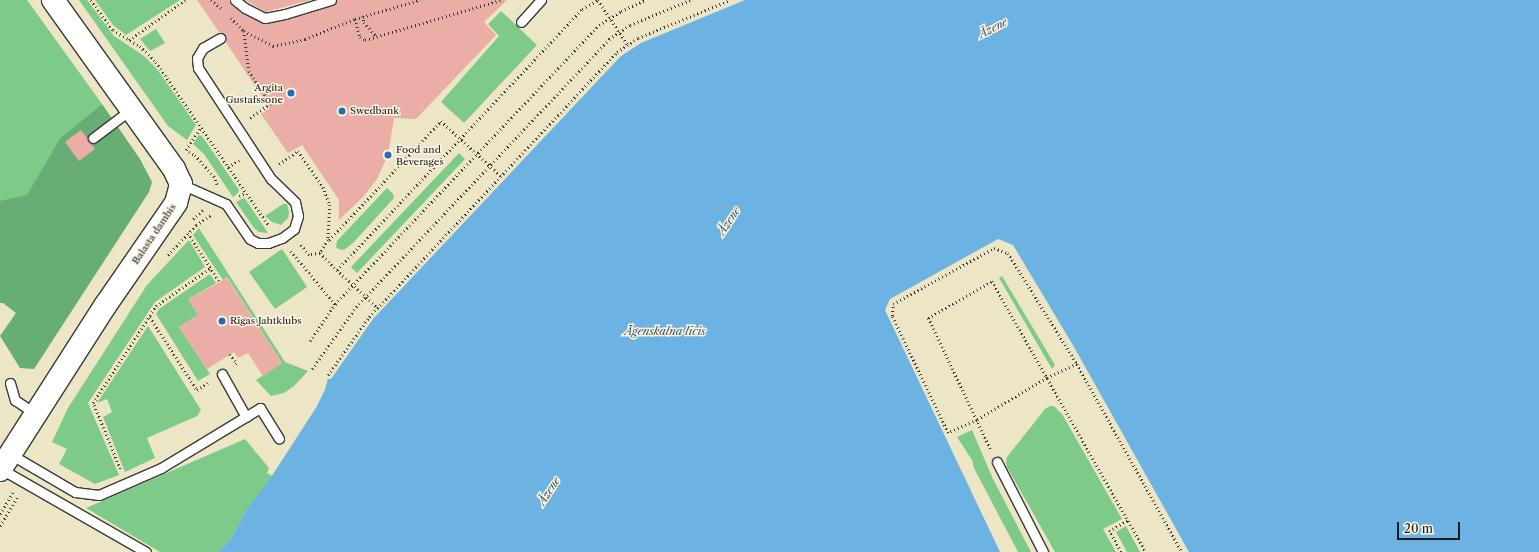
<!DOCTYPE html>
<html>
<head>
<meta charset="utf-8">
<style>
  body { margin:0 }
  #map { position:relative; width:1539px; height:552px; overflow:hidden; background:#ece5c6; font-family:"Libre Caslon Text",serif }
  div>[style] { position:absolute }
  .green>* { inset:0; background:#7dca89 }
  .forest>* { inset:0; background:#66ae75 }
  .water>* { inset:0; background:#6cb3e3 }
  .building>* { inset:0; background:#eaaea6 }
  .path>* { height:2.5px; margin-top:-1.25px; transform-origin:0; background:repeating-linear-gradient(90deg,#3b3a36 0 1px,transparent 0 4px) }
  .roads { filter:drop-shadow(1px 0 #3b3a36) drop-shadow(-1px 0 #3b3a36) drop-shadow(0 1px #3b3a36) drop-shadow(0 -1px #3b3a36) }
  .lane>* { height:9px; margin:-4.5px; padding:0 4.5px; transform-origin:4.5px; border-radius:4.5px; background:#fff }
  .secondary>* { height:22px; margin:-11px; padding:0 11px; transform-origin:11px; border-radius:11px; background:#fff }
  .dots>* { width:11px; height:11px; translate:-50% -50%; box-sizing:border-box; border:2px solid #fcf5e5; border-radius:50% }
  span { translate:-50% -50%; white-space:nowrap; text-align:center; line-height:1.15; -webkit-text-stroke:3px #fcf5e5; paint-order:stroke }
  .poi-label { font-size:10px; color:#1c1c1c }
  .right { translate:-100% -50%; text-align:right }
  .left { translate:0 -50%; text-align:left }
  .street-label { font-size:10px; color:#1c1c1c }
  .water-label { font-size:11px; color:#3c586c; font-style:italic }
  .scale { position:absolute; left:1397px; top:522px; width:63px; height:18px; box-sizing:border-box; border:2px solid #1c1c1c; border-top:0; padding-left:5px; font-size:12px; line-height:14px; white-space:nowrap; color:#1c1c1c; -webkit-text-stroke:3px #fcf5e5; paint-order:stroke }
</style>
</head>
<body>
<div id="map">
  <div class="green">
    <i style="clip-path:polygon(0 0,27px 0,102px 104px,60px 138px,27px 196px,0 213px)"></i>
    <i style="clip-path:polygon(79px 0,87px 0,114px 36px,144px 56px,157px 69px,196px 125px,187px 140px,168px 126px)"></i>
    <i style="clip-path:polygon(95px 0,180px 0,126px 35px,113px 25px)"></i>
    <i style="clip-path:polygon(501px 11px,537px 45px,464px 123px,441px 102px,499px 36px,488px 24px)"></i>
    <i style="clip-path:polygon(156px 29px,165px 43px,150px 51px,140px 39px)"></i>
    <i style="clip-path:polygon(199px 135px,202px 136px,239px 190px,238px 193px,233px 197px,204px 154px,193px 144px)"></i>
    <i style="clip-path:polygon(459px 153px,465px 159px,357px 273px,351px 267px)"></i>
    <i style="clip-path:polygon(387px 188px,393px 194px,394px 198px,353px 243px,344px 250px,338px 249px,336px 247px,337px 241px)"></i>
    <i style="clip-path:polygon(244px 198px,246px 200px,268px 233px,259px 232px,254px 228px,236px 202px)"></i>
    <i style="clip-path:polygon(283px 204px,287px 204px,289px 212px,288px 218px,281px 225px,272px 222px,265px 216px)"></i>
    <i style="clip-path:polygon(199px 228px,285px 362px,308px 371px,294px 386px,284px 393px,271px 396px,256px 380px,282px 363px,227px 277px,223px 280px,193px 235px)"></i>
    <i style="clip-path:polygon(189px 240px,205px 267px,155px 302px,88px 403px,119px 475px,95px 484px,59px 464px,67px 449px,52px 442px,68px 408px,147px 285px)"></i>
    <i style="clip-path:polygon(282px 249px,307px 287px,275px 309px,249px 272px)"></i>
    <i style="clip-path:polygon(210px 274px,216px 283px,188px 299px,198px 315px,179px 327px,210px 374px,198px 381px,156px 314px,159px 309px)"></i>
    <i style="clip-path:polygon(1002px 276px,1055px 365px,1052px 369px,999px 278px)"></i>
    <i style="clip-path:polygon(148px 326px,201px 410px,197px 416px,147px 438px,155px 458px,125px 472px,103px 417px,112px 412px,107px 399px,97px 403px)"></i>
    <i style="clip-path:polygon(328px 379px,346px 406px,245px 512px,231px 539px,218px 552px,160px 552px,86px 508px,245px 439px,269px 468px,267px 473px,272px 476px,316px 408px,325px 390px)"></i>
    <i style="clip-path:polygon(1050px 406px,1054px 406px,1062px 414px,1122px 519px,1103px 529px,1116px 552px,1055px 552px,1007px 467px,1006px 462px,1007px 457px,1045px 409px)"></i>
    <i style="clip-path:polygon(972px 430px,993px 479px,1031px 552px,1018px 552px,974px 468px,972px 460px,957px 437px)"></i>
    <i style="clip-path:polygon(1126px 526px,1140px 552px,1127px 552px,1116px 532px)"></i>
  </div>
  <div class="forest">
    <i style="clip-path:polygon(102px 104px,140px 159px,152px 182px,149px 192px,34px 369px,20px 368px,0 336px,16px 313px,3px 303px,0 303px,0 201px,27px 195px,60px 138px)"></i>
  </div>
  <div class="water">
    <i style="clip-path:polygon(745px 0,1539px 0,1539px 552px,1189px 552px,1074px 347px,1013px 245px,998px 239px,890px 299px,885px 310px,1000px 552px,218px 552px,231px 539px,245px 512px,272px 476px,316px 408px,325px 390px,328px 379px,331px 379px,373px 319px,621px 56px,641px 43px)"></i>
  </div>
  <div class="building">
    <i style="clip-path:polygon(197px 0,229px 0,231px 5px,241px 13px,266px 24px,287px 20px,333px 6px,337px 0,507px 0,484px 22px,496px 35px,416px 119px,394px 118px,388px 155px,377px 179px,363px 197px,339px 220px,339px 200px,302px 145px,288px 153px,261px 114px,270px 108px,225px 41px,225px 35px,219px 32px)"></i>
    <i style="clip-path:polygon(245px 0,310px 0,266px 12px)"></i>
    <i style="clip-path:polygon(81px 130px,95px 149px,79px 161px,65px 142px)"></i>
    <i style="clip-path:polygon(227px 278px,282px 363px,263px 376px,248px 353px,238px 358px,234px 352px,207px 369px,179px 327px,198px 315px,188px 299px)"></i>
  </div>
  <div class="path">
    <i style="left:91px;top:0;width:37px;rotate:54deg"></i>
    <i style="left:113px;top:30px;width:31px;rotate:31deg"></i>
    <i style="left:140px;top:46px;width:23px;rotate:45deg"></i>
    <i style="left:156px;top:62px;width:199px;rotate:55.4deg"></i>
    <i style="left:211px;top:0;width:14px;rotate:39deg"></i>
    <i style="left:598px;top:0;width:54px;rotate:56.3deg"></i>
    <i style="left:363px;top:16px;width:6px;rotate:81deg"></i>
    <i style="left:364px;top:22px;width:20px;rotate:49deg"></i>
    <i style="left:231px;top:18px;width:18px;rotate:45deg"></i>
    <i style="left:244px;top:31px;width:33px;rotate:27deg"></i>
    <i style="left:273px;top:46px;width:33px;rotate:-12deg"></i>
    <i style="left:305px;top:39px;width:54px;rotate:-21.8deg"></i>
    <i style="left:355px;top:19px;width:68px;rotate:-16.3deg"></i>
    <i style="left:355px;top:19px;width:19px;rotate:74deg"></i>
    <i style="left:360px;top:37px;width:6px;rotate:31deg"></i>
    <i style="left:365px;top:40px;width:142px;rotate:-16.4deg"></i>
    <i style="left:244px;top:31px;width:40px;rotate:82.9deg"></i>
    <i style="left:249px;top:71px;width:40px;rotate:56deg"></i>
    <i style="left:271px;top:104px;width:27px;rotate:146deg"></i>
    <i style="left:129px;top:40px;width:69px;rotate:-35.5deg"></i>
    <i style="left:186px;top:150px;width:27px;rotate:-57deg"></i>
    <i style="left:189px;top:152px;width:7px;rotate:27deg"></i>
    <i style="left:195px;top:155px;width:28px;rotate:48deg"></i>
    <i style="left:214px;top:176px;width:9px;rotate:69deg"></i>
    <i style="left:279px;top:164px;width:23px;rotate:-34deg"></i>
    <i style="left:298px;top:151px;width:44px;rotate:55.2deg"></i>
    <i style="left:323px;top:187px;width:19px;rotate:69deg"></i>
    <i style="left:330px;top:205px;width:35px;rotate:93deg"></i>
    <i style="left:328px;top:240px;width:15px;rotate:122deg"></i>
    <i style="left:320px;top:253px;width:11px;rotate:170deg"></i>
    <i style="left:309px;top:255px;width:16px;rotate:-130deg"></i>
    <i style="left:228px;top:167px;width:15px;rotate:-32deg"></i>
    <i style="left:239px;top:196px;width:7px;rotate:-27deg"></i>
    <i style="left:193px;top:219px;width:13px;rotate:-42deg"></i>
    <i style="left:188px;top:233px;width:57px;rotate:57.1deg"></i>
    <i style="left:329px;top:240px;width:163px;rotate:-46.7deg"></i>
    <i style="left:441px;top:121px;width:81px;rotate:42.5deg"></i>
    <i style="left:291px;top:251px;width:69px;rotate:50.3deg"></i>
    <i style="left:320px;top:253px;width:24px;rotate:45deg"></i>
    <i style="left:337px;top:270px;width:358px;rotate:-46.8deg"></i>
    <i style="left:582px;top:9px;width:18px;rotate:-29deg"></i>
    <i style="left:168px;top:255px;width:41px;rotate:-47deg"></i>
    <i style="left:196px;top:225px;width:18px;rotate:-34deg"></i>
    <i style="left:337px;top:270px;width:56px;rotate:42.8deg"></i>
    <i style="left:150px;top:317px;width:87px;rotate:57.2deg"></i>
    <i style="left:197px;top:390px;width:14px;rotate:-34deg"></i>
    <i style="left:310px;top:341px;width:45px;rotate:-56deg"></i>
    <i style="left:335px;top:304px;width:384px;rotate:-46.6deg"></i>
    <i style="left:599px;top:25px;width:26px;rotate:-32deg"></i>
    <i style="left:621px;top:11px;width:27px;rotate:-24deg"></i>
    <i style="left:230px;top:354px;width:12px;rotate:55deg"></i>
    <i style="left:237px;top:364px;width:4px;rotate:146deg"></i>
    <i style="left:1077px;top:364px;width:33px;rotate:155deg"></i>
    <i style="left:1047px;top:378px;width:82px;rotate:149deg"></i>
    <i style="left:977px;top:420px;width:32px;rotate:156deg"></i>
    <i style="left:948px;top:433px;width:130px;rotate:-115.6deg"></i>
    <i style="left:892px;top:316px;width:12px;rotate:-85deg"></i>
    <i style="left:893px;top:304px;width:115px;rotate:-29deg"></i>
    <i style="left:994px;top:248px;width:15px;rotate:20deg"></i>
    <i style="left:1008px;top:253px;width:131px;rotate:58.1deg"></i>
    <i style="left:1077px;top:364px;width:215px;rotate:60.8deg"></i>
    <i style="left:312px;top:369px;width:76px;rotate:-54.6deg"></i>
    <i style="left:356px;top:307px;width:369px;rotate:-46.6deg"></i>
    <i style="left:609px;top:39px;width:25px;rotate:-34deg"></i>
    <i style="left:630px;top:25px;width:65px;rotate:-22.6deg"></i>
    <i style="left:328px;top:375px;width:71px;rotate:-54.7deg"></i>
    <i style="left:369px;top:317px;width:363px;rotate:-46.9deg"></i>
    <i style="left:617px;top:52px;width:25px;rotate:-34deg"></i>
    <i style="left:638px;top:38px;width:100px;rotate:-22.4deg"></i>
    <i style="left:990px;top:449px;width:145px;rotate:-115.3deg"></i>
    <i style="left:928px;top:318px;width:74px;rotate:-30deg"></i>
    <i style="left:992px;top:281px;width:312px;rotate:60.4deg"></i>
    <i style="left:120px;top:469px;width:71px;rotate:-112.2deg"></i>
    <i style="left:93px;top:403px;width:116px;rotate:-57deg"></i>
    <i style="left:156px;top:306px;width:66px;rotate:-35.1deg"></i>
    <i style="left:0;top:514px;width:26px;rotate:-59deg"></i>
    <i style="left:0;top:526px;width:35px;rotate:-59deg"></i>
    <i style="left:1121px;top:552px;width:24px;rotate:-120deg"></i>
    <i style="left:1109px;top:531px;width:22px;rotate:-30deg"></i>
  </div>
  <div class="roads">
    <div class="lane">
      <i style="left:235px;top:0;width:13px;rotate:39deg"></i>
      <i style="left:245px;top:8px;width:22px;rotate:27deg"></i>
      <i style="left:265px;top:18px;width:20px;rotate:-11deg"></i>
      <i style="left:285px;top:14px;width:48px;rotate:-16.9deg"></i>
      <i style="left:521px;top:22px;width:30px;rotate:-48deg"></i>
      <i style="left:93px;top:138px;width:46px;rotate:-37.1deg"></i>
      <i style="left:181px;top:184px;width:49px;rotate:24deg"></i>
      <i style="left:226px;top:204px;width:42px;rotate:55.6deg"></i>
      <i style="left:250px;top:239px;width:9px;rotate:27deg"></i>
      <i style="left:258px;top:243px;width:10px"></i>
      <i style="left:268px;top:243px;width:15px;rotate:-20deg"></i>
      <i style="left:282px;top:238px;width:15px;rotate:-37deg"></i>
      <i style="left:294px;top:229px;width:14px;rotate:-73deg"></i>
      <i style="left:298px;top:216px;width:14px;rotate:-102deg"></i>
      <i style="left:295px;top:202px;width:33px;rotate:-136deg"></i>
      <i style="left:271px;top:179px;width:133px;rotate:-123.3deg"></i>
      <i style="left:198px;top:68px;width:10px;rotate:-96deg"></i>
      <i style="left:197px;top:58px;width:12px;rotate:-59deg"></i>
      <i style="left:203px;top:48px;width:20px;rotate:-30deg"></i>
      <i style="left:222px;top:374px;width:49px;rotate:60.8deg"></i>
      <i style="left:10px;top:383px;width:18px;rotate:74deg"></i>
      <i style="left:15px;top:400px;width:25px;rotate:34deg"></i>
      <i style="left:10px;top:454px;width:75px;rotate:30.3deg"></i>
      <i style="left:75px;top:492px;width:24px;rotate:7deg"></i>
      <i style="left:99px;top:495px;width:68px;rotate:-23.5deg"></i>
      <i style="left:161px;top:468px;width:116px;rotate:-31.2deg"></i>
      <i style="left:260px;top:408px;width:36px;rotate:58deg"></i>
      <i style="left:997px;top:462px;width:101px;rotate:62.9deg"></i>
      <i style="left:1px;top:469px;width:167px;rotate:29.8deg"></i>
    </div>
    <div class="secondary">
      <i style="left:0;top:470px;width:195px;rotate:-57.4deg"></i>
      <i style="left:105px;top:306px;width:125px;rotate:-55.4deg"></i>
      <i style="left:176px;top:203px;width:20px;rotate:-75deg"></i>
      <i style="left:181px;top:184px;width:17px;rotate:-115deg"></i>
      <i style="left:174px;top:169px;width:208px;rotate:-125.6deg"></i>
    </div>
  </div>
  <div class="dots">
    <i style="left:291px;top:93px;background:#1f6fb2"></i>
    <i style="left:342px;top:111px;background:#1f6fb2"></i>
    <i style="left:388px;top:155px;background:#1f6fb2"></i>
    <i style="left:222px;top:321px;background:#1f6fb2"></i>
  </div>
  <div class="poi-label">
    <span class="right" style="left:283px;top:93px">Argita<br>Gustafssone</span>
    <span class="left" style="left:350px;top:111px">Swedbank</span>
    <span class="left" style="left:396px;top:155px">Food and<br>Beverages</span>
    <span class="left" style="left:230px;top:321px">Rīgas Jahtklubs</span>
  </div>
  <div class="street-label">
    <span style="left:154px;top:234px;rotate:-56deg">Balasta dambis</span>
  </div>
  <div class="water-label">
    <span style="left:993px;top:28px;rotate:-27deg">Āzene</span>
    <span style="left:729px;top:221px;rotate:-56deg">Āzene</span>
    <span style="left:665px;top:331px">Āgenskalna līcis</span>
    <span style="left:549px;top:491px;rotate:-56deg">Āzene</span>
  </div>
  <div class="scale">20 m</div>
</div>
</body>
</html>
